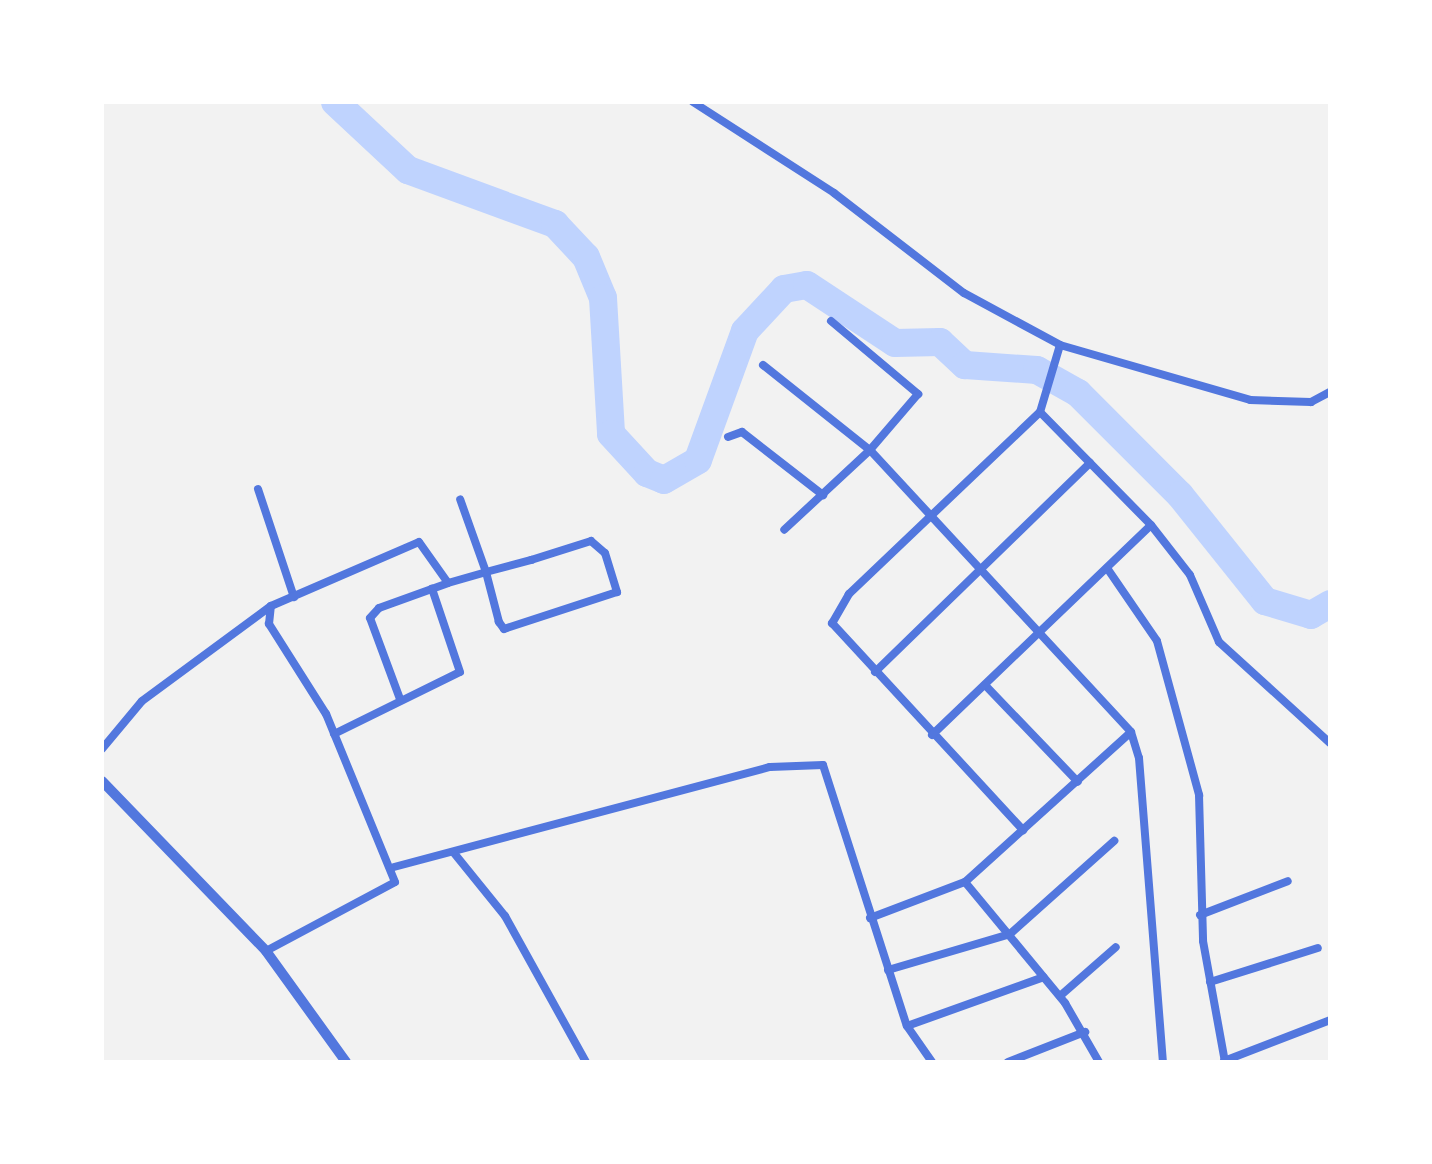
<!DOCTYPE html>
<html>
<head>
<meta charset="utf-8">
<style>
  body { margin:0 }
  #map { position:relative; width:1432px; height:1164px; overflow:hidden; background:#f2f2f2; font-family:"Roboto Condensed",sans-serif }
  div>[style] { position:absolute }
  .river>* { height:28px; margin:-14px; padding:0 14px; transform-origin:14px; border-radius:14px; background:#bfd3fe }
  .minor>* { height:8px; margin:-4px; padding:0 4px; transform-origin:4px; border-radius:4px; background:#5277de }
  .tertiary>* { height:10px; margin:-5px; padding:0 5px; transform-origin:5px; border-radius:5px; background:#5277de }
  span { translate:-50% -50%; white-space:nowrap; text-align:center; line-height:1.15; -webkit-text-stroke:8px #fff; paint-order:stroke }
  .frame { position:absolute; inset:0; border:104px solid #fff; pointer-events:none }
</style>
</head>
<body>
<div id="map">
  <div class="river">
    <i style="left:335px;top:102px;width:100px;rotate:43deg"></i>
    <i style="left:408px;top:170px;width:157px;rotate:20.2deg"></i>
    <i style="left:555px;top:224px;width:45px;rotate:46.8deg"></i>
    <i style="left:586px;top:257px;width:44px;rotate:67.5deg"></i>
    <i style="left:603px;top:298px;width:136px;rotate:86.6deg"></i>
    <i style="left:611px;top:434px;width:53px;rotate:47.3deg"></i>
    <i style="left:647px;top:473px;width:18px;rotate:22deg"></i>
    <i style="left:664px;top:480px;width:39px;rotate:-30deg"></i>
    <i style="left:698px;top:460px;width:137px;rotate:-70deg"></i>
    <i style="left:745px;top:331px;width:57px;rotate:-47.1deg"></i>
    <i style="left:784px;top:289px;width:23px;rotate:-10deg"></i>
    <i style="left:807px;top:285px;width:105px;rotate:33.4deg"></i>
    <i style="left:895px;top:343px;width:45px;rotate:-1.3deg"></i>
    <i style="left:940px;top:342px;width:34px;rotate:43deg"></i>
    <i style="left:965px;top:365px;width:72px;rotate:4deg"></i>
    <i style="left:1037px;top:370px;width:47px;rotate:29.3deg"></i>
    <i style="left:1078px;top:393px;width:144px;rotate:45deg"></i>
    <i style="left:1180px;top:495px;width:136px;rotate:51.3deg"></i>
    <i style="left:1265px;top:601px;width:48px;rotate:16.9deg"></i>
    <i style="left:1311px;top:615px;width:22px;rotate:-30deg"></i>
  </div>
  <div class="minor">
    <i style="left:693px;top:102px;width:168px;rotate:32.8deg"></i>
    <i style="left:834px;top:193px;width:164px;rotate:37.6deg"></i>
    <i style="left:964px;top:293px;width:109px;rotate:28.4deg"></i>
    <i style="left:1060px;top:345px;width:70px;rotate:106.6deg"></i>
    <i style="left:1040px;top:412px;width:264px;rotate:136.4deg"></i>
    <i style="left:849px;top:594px;width:34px;rotate:120deg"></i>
    <i style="left:832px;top:623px;width:282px;rotate:47.3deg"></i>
    <i style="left:831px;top:321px;width:114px;rotate:40deg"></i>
    <i style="left:918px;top:394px;width:74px;rotate:130.6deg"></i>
    <i style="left:870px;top:450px;width:384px;rotate:47.2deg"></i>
    <i style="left:1131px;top:732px;width:224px;rotate:137.9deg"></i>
    <i style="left:965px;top:882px;width:157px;rotate:50.4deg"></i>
    <i style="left:1065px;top:1003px;width:68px;rotate:60deg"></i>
    <i style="left:1060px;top:345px;width:198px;rotate:16.1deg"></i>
    <i style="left:1250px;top:400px;width:61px;rotate:1.9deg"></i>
    <i style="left:1311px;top:402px;width:21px;rotate:-28deg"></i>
    <i style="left:763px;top:365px;width:137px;rotate:38.5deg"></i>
    <i style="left:870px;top:450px;width:117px;rotate:137.1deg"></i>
    <i style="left:728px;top:437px;width:15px;rotate:-20deg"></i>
    <i style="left:742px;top:432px;width:103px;rotate:37.9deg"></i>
    <i style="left:258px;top:489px;width:114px;rotate:71.6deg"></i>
    <i style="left:1151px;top:525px;width:63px;rotate:52deg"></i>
    <i style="left:1190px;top:575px;width:73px;rotate:66.6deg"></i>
    <i style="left:1219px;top:642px;width:150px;rotate:42.3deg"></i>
    <i style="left:1107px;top:568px;width:88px;rotate:55.6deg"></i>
    <i style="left:1157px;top:641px;width:160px;rotate:74.7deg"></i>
    <i style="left:1199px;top:795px;width:146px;rotate:88.4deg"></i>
    <i style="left:1203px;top:941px;width:123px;rotate:79.7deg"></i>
    <i style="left:875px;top:672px;width:300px;rotate:-44.2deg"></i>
    <i style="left:985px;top:685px;width:134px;rotate:46.2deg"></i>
    <i style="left:400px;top:699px;width:86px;rotate:-110.3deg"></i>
    <i style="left:370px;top:618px;width:13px;rotate:-48deg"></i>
    <i style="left:379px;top:608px;width:73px;rotate:-19.9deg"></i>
    <i style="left:1131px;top:732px;width:27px;rotate:73deg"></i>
    <i style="left:1139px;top:758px;width:305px;rotate:85.5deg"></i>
    <i style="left:334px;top:734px;width:140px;rotate:-26.2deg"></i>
    <i style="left:460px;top:672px;width:88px;rotate:-108.6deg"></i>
    <i style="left:932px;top:735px;width:303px;rotate:-43.8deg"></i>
    <i style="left:1151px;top:525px;width:158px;rotate:-134.5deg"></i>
    <i style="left:102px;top:749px;width:62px;rotate:-50.2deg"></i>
    <i style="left:142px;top:701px;width:160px;rotate:-36.4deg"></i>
    <i style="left:454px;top:853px;width:81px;rotate:51deg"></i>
    <i style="left:505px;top:916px;width:167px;rotate:61deg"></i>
    <i style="left:394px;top:867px;width:389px;rotate:-14.9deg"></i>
    <i style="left:770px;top:767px;width:53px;rotate:-2.2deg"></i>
    <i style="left:823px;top:765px;width:274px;rotate:72.2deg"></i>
    <i style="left:907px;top:1026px;width:44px;rotate:55.2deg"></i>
    <i style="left:1200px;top:915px;width:94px;rotate:-21.1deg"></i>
    <i style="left:870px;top:918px;width:102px;rotate:-20.8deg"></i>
    <i style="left:266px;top:951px;width:146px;rotate:-28.1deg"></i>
    <i style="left:395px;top:882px;width:182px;rotate:-112.3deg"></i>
    <i style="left:326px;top:714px;width:107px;rotate:-122.3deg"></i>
    <i style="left:269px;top:624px;width:18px;rotate:-84deg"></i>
    <i style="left:271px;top:606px;width:161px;rotate:-23.4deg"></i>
    <i style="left:419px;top:542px;width:50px;rotate:54.7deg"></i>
    <i style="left:448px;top:583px;width:40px;rotate:-16deg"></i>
    <i style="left:486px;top:572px;width:47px;rotate:-14.9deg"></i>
    <i style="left:531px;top:560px;width:63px;rotate:-17.6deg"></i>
    <i style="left:591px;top:541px;width:18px;rotate:41deg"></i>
    <i style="left:605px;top:553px;width:41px;rotate:72.9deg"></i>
    <i style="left:617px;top:592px;width:119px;rotate:161.9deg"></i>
    <i style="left:504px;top:629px;width:9px;rotate:-126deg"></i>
    <i style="left:499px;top:622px;width:52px;rotate:-104.6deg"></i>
    <i style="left:486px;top:572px;width:77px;rotate:-109.6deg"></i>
    <i style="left:888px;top:970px;width:127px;rotate:-16.4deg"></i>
    <i style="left:1010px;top:934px;width:140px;rotate:-41.8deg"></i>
    <i style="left:1210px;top:982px;width:113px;rotate:-17.5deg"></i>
    <i style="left:1060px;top:996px;width:74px;rotate:-41.2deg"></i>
    <i style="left:907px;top:1026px;width:145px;rotate:-19.7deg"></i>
    <i style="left:1224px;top:1061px;width:114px;rotate:-21.1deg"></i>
    <i style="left:1008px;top:1062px;width:83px;rotate:-21.3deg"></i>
  </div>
  <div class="tertiary">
    <i style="left:102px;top:781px;width:236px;rotate:46deg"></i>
    <i style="left:266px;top:951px;width:137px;rotate:54.2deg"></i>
  </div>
  <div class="frame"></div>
</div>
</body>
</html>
